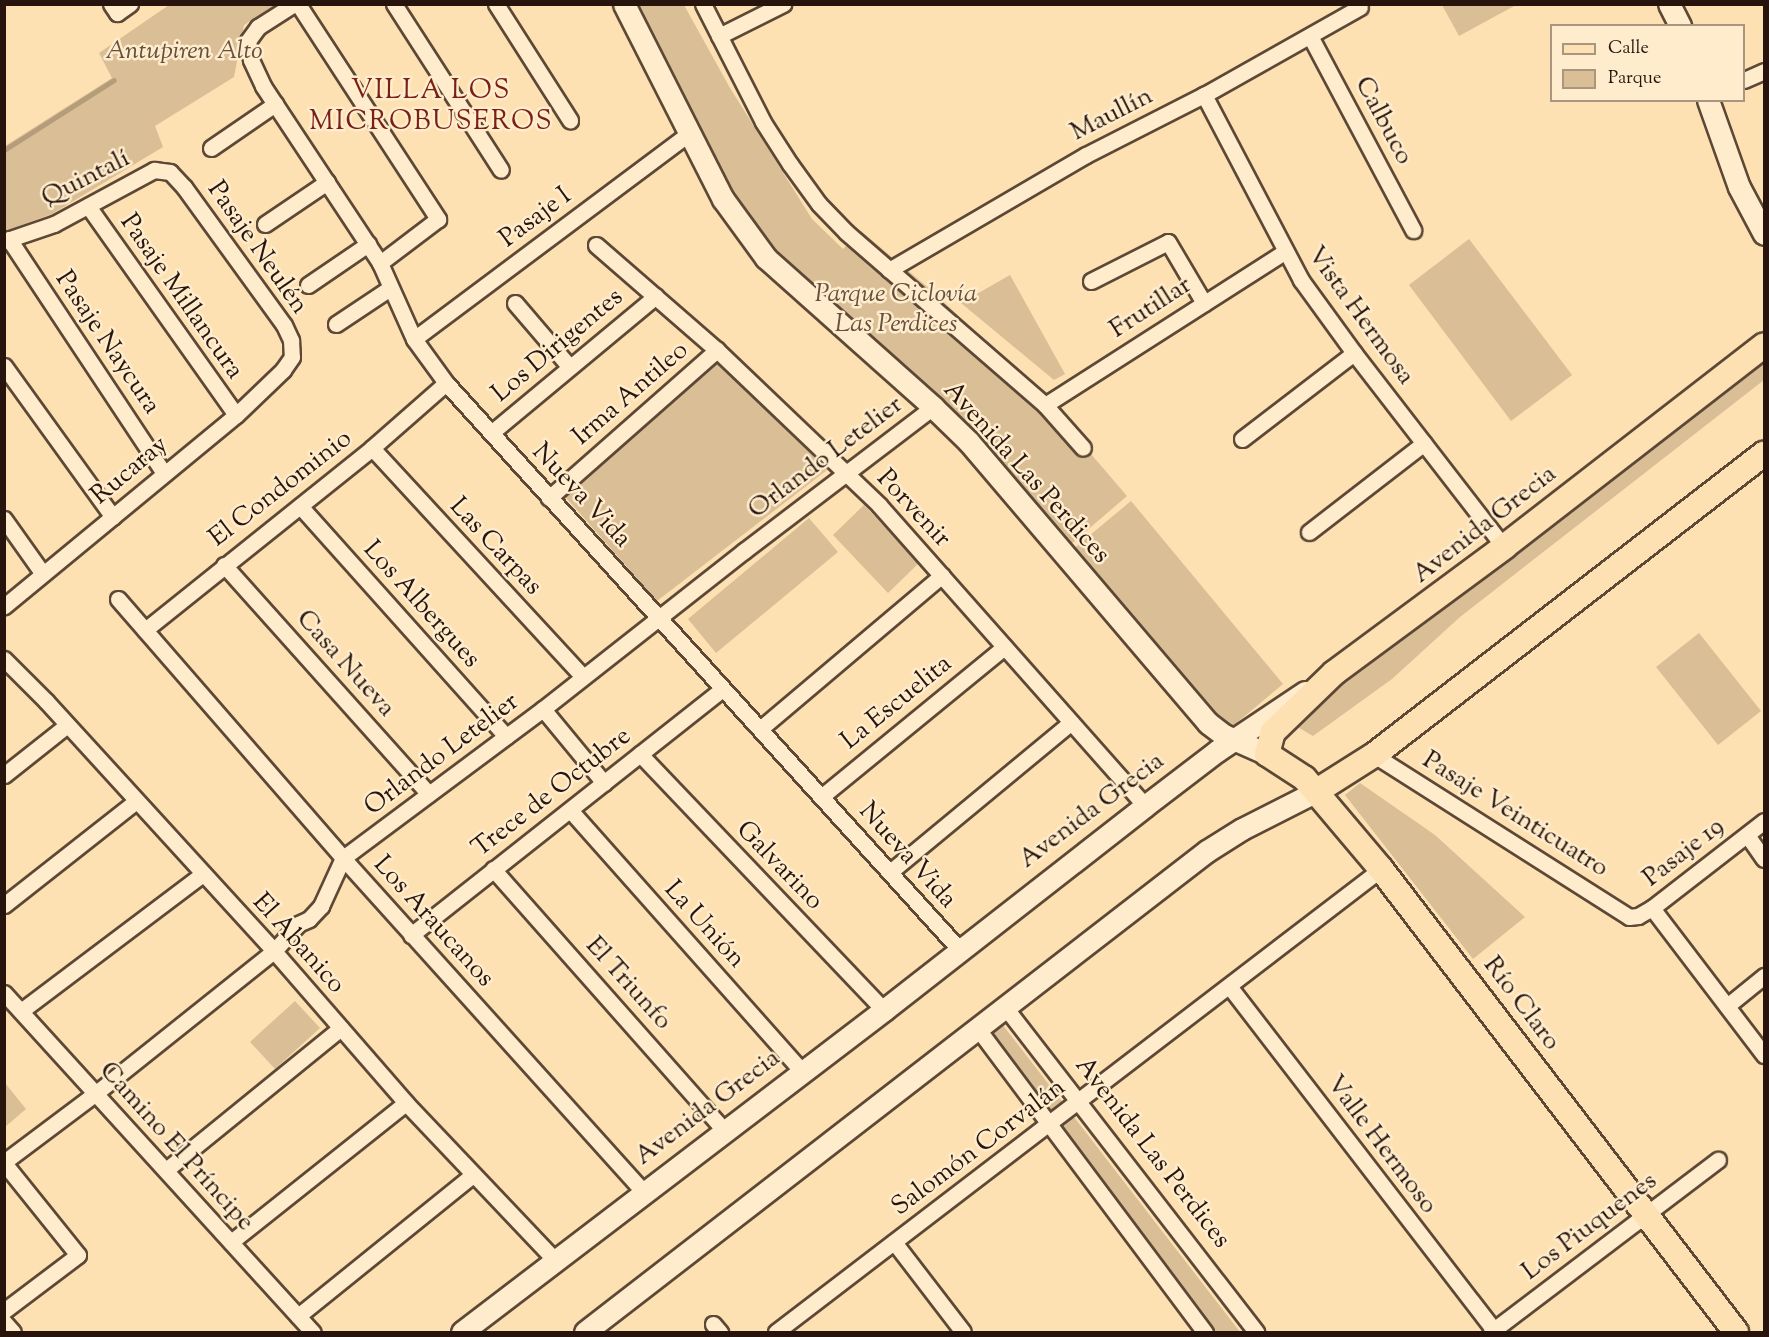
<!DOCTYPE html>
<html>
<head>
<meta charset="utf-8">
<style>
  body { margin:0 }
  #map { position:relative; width:1769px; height:1337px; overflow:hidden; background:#fee1b2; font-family:"Sorts Mill Goudy",serif }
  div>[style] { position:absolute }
  .green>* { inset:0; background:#d9be96 }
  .stream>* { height:5px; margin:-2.5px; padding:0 2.5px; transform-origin:2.5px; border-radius:2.5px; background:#b59c7a }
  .roads { filter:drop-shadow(2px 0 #5d4836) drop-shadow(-2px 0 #5d4836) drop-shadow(0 2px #5d4836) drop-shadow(0 -2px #5d4836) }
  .street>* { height:15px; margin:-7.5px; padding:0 7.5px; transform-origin:7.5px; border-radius:7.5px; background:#feeccd }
  .secondary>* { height:21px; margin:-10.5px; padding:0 10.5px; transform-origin:10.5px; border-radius:10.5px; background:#feeccd }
  .primary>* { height:24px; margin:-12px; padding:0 12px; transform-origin:12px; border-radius:12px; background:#fee1b2 }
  span { translate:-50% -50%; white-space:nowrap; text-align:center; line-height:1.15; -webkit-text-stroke:5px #feeccd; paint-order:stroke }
  .park-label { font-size:26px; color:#65503d; font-style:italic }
  .street-label { font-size:26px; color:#27150d }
  .neighbourhood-label { font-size:27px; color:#7a1f14; letter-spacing:1.5px }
  .frame { position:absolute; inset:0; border:6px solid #27150d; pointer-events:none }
  .legend { position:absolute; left:1550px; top:24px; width:195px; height:78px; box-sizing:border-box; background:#feeccd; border:2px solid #a89680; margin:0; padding:8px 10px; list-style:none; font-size:18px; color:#27150d }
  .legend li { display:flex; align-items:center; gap:12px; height:30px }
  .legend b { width:30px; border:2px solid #a89680 }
</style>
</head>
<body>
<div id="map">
  <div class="green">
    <i style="clip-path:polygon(169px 5px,275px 5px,244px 25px,234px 77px,155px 126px,163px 147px,52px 214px,5px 231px,5px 146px,112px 78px,99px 53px)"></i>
    <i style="clip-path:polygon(633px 5px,684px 5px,730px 88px,812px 219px,843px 249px,861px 231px,931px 290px,1030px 383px,1127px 496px,1070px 545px,782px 263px,725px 200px)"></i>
    <i style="clip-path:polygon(1516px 5px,1459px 36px,1442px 5px,1516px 4px)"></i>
    <i style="clip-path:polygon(1469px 239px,1572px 375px,1511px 421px,1409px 285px)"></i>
    <i style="clip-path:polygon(1010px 275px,1065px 374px,1054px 380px,961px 303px)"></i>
    <i style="clip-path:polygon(1764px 360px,1764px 380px,1460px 617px,1392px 679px,1313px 736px,1294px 725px,1297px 714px)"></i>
    <i style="clip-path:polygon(717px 361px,827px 470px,657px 601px,561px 492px)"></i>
    <i style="clip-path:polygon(1131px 501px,1283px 684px,1228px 730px,1072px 550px)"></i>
    <i style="clip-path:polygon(864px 505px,919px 563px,888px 593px,833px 535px)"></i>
    <i style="clip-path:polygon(809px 518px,838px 552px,716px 653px,688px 619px)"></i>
    <i style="clip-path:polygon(1699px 633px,1761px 711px,1718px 745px,1656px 667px)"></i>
    <i style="clip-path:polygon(1360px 783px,1435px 835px,1525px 917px,1473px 959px,1345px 795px)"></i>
    <i style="clip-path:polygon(295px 1001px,320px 1028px,275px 1069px,250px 1042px)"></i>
    <i style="clip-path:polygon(1002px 1024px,1240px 1332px,1214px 1332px,984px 1036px)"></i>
    <i style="clip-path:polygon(5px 1083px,26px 1109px,5px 1127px,4px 1127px)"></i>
  </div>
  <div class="stream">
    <i style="left:4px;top:150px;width:130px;rotate:-32.5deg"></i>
  </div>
  <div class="roads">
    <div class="street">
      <i style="left:111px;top:4px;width:11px;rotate:56deg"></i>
      <i style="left:117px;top:13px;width:16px;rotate:-35deg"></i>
      <i style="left:294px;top:4px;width:43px;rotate:147.4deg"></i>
      <i style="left:258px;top:27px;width:17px;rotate:126deg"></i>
      <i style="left:248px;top:41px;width:19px;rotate:81deg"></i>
      <i style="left:251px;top:60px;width:29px;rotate:65deg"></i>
      <i style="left:263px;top:86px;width:212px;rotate:56.5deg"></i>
      <i style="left:380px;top:263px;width:83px;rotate:65.9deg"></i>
      <i style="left:414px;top:339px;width:54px;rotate:54deg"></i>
      <i style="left:446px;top:383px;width:764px;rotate:47.81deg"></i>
      <i style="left:298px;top:4px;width:257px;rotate:56.9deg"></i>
      <i style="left:438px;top:219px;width:73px;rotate:142.8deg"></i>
      <i style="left:394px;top:4px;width:197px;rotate:57.2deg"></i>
      <i style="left:496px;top:4px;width:138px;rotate:57.5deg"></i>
      <i style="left:703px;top:4px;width:132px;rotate:63deg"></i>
      <i style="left:763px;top:122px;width:50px;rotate:57.3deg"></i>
      <i style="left:790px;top:164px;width:49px;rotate:54.1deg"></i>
      <i style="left:819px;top:204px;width:39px;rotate:46deg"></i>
      <i style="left:846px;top:232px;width:264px;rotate:41deg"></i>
      <i style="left:1045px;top:405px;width:57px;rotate:48.5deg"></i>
      <i style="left:719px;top:36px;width:72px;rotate:-26.6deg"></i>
      <i style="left:1310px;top:36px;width:220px;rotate:62deg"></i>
      <i style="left:1744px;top:80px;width:22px;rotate:-24deg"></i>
      <i style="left:1204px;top:95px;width:209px;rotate:62.3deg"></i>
      <i style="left:1301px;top:280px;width:90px;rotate:54deg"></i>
      <i style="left:1354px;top:353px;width:245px;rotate:52.3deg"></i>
      <i style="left:211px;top:148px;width:78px;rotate:-34.5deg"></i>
      <i style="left:88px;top:206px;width:256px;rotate:54.7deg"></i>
      <i style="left:265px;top:224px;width:75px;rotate:-34.1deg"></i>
      <i style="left:9px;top:239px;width:281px;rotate:56.5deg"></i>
      <i style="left:4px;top:241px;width:53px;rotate:-18.8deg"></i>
      <i style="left:54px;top:224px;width:114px;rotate:-28.4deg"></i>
      <i style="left:154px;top:170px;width:16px;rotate:7deg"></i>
      <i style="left:170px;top:172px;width:21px;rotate:47deg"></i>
      <i style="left:184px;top:187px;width:170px;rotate:54.1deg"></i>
      <i style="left:284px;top:325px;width:17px;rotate:65deg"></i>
      <i style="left:291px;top:340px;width:17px;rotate:87deg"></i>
      <i style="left:292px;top:357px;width:16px;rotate:125deg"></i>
      <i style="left:283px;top:370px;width:65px;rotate:136.2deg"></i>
      <i style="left:236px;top:415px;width:301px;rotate:140.5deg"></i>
      <i style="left:596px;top:245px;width:160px;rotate:41deg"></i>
      <i style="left:717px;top:350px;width:224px;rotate:43.7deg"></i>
      <i style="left:879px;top:505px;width:402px;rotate:48.5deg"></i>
      <i style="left:889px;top:270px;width:228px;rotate:-30.3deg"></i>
      <i style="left:1086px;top:155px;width:132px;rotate:-27deg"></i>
      <i style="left:1204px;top:95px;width:179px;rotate:-29.4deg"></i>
      <i style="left:1091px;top:281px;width:86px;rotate:-26.9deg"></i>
      <i style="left:1168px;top:242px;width:71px;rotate:59.5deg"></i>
      <i style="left:308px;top:285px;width:73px;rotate:-34.3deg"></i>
      <i style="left:515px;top:303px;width:83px;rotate:49.4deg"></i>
      <i style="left:336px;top:324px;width:65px;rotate:-33.7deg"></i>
      <i style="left:414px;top:339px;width:342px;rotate:-36.8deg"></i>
      <i style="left:4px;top:366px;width:186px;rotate:54.2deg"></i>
      <i style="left:1045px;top:405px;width:284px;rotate:-32.6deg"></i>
      <i style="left:491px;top:433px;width:214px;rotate:-39.7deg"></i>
      <i style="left:1242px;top:439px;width:141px;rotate:-37.5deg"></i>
      <i style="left:372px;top:448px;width:311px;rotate:47.3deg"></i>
      <i style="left:549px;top:498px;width:224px;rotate:-41.4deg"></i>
      <i style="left:300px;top:506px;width:309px;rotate:48.2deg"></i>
      <i style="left:4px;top:519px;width:67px;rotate:54.7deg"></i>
      <i style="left:1309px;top:532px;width:145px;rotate:-37.7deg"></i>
      <i style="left:224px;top:565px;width:307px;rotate:48.2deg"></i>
      <i style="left:118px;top:599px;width:343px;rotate:49deg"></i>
      <i style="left:343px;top:858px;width:451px;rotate:48deg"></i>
      <i style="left:145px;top:630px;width:291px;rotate:-38.7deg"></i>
      <i style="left:372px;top:448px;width:98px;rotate:-41.3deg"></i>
      <i style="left:4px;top:659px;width:59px;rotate:45deg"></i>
      <i style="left:46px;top:701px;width:338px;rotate:47.6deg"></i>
      <i style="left:274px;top:951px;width:201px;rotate:49deg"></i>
      <i style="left:406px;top:1103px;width:218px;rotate:46.5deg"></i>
      <i style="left:543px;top:709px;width:96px;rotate:50.5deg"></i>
      <i style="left:760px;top:729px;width:238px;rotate:-40.2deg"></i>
      <i style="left:640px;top:754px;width:354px;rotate:46.4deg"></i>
      <i style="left:1374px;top:755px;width:302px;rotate:32.4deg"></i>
      <i style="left:1629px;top:917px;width:9px;rotate:-6deg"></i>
      <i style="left:1638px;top:916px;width:16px;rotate:-30deg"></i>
      <i style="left:1652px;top:908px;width:142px;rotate:-37.8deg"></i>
      <i style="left:4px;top:775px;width:80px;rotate:-38.4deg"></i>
      <i style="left:821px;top:797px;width:237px;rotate:-39.3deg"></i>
      <i style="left:570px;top:810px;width:351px;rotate:48.4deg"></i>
      <i style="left:1747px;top:835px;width:29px;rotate:55deg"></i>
      <i style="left:493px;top:869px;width:350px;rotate:48.5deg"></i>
      <i style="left:890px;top:872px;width:235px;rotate:-39.6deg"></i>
      <i style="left:4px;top:905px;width:168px;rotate:-38.2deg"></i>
      <i style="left:1652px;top:908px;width:185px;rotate:52.7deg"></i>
      <i style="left:411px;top:935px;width:397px;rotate:-38.3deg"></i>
      <i style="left:1229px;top:986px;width:436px;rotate:52.4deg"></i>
      <i style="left:4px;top:993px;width:459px;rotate:47.7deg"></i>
      <i style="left:1727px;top:1006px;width:48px;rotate:-39deg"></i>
      <i style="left:1005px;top:1007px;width:411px;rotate:52.3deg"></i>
      <i style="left:21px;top:1011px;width:228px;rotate:-37deg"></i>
      <i style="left:978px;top:1029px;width:379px;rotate:53.2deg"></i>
      <i style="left:4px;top:1162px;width:115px;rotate:-36.9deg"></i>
      <i style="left:96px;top:1093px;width:228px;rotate:-38.6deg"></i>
      <i style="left:274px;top:951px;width:36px;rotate:-48deg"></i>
      <i style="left:298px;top:924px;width:12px;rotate:-24deg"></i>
      <i style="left:309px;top:919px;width:18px;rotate:-47deg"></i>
      <i style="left:321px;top:906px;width:53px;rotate:-65.4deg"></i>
      <i style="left:343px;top:858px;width:249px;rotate:-36.7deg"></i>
      <i style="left:543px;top:709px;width:256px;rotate:-38.2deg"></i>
      <i style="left:744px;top:551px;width:238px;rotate:-37.3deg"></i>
      <i style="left:4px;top:1163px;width:118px;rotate:51.2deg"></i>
      <i style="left:78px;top:1255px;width:93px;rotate:142.9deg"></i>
      <i style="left:166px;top:1170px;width:225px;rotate:-39.1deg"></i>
      <i style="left:231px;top:1242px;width:223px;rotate:-38.5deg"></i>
      <i style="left:894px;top:1242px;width:113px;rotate:52.5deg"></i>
      <i style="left:298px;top:1316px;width:225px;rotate:-38.9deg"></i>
      <i style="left:4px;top:1322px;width:13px;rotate:48deg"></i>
      <i style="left:713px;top:1324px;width:11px;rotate:49deg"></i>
      <i style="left:776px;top:1332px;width:762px;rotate:-37.43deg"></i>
      <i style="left:1491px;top:1332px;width:285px;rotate:-37.2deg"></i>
    </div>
    <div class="secondary">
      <i style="left:624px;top:4px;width:219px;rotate:63.1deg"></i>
      <i style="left:723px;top:199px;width:73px;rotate:53.9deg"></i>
      <i style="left:766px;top:258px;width:224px;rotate:41.7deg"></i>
      <i style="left:933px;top:407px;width:49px;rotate:44.2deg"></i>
      <i style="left:968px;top:441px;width:370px;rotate:49.6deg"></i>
      <i style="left:1208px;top:723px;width:20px;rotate:37deg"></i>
      <i style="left:1224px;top:735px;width:47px;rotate:23.8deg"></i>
      <i style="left:1669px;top:4px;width:25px;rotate:63deg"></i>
      <i style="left:1708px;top:100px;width:92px;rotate:70.4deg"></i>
      <i style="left:1739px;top:187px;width:53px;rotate:62deg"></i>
      <i style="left:462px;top:1332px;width:531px;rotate:-37.34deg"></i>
      <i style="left:884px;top:1010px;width:331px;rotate:-38deg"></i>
      <i style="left:1145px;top:806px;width:91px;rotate:-37.4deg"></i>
      <i style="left:1217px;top:751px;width:106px;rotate:-33.8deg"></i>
      <i style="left:585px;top:1332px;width:786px;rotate:-37.72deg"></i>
      <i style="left:1207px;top:851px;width:41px;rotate:-32.2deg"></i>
      <i style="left:1242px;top:829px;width:84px;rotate:-26.9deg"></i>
    </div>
    <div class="primary">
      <i style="left:1317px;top:791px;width:67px;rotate:-32.3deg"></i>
      <i style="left:1374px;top:755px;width:493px;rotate:-37.7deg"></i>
      <i style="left:1736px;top:1332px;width:583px;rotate:-127.48deg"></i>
      <i style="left:1381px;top:869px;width:119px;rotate:-130.2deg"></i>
      <i style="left:1304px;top:778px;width:44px;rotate:-147deg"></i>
      <i style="left:1267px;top:754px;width:23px;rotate:-75deg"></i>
      <i style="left:1273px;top:732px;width:85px;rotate:-44deg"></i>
      <i style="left:1334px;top:673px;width:212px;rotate:-36.5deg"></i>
      <i style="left:1504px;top:547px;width:329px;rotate:-37.8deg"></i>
    </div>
  </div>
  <div class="park-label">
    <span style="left:184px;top:52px">Antupiren Alto</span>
    <span style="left:896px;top:310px">Parque Ciclovía<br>Las Perdices</span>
  </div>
  <div class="street-label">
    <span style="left:1112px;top:115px;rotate:-27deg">Maullín</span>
    <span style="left:1383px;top:121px;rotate:62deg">Calbuco</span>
    <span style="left:86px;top:179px;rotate:-27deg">Quintalí</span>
    <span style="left:536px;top:218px;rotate:-37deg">Pasaje I</span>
    <span style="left:257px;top:248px;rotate:55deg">Pasaje Neulén</span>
    <span style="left:181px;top:297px;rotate:55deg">Pasaje Millancura</span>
    <span style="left:1151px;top:308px;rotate:-33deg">Frutillar</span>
    <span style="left:1360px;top:316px;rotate:54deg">Vista Hermosa</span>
    <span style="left:107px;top:343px;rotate:56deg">Pasaje Naycura</span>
    <span style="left:558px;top:346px;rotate:-40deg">Los Dirigentes</span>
    <span style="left:631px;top:394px;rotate:-41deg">Irma Antileo</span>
    <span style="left:826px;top:458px;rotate:-37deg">Orlando Letelier</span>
    <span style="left:130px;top:471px;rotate:-40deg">Rucaray</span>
    <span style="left:1026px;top:473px;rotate:48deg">Avenida Las Perdices</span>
    <span style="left:281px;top:489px;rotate:-38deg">El Condominio</span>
    <span style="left:581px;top:496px;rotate:47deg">Nueva Vida</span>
    <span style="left:913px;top:509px;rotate:47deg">Porvenir</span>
    <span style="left:1485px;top:525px;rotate:-38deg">Avenida Grecia</span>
    <span style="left:495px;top:547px;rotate:47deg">Las Carpas</span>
    <span style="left:421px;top:605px;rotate:48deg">Los Albergues</span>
    <span style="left:345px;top:664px;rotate:48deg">Casa Nueva</span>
    <span style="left:897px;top:703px;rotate:-39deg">La Escuelita</span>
    <span style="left:442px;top:755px;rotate:-37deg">Orlando Letelier</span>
    <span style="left:552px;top:793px;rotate:-38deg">Trece de Octubre</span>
    <span style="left:1092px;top:811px;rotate:-37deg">Avenida Grecia</span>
    <span style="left:1515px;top:815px;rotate:32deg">Pasaje Veinticuatro</span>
    <span style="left:1684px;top:853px;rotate:-38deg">Pasaje 19</span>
    <span style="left:907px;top:856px;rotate:48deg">Nueva Vida</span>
    <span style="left:779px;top:866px;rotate:46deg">Galvarino</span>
    <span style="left:433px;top:922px;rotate:48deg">Los Araucanos</span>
    <span style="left:704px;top:925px;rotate:48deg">La Unión</span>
    <span style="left:298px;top:944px;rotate:48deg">El Abanico</span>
    <span style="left:628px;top:984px;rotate:48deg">El Triunfo</span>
    <span style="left:1521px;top:1004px;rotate:53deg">Río Claro</span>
    <span style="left:708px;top:1108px;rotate:-37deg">Avenida Grecia</span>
    <span style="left:1381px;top:1145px;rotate:53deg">Valle Hermoso</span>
    <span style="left:176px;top:1147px;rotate:48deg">Camino El Príncipe</span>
    <span style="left:979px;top:1148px;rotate:-37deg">Salomón Corvalán</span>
    <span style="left:1152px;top:1153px;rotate:52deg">Avenida Las Perdices</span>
    <span style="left:1590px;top:1227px;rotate:-37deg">Los Piuquenes</span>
  </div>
  <div class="neighbourhood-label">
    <span style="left:431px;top:107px">VILLA LOS<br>MICROBUSEROS</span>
  </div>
  <div class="frame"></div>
  <ul class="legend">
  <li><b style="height:8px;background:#fee1b2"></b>Calle</li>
  <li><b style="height:16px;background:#d9be96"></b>Parque</li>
  </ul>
</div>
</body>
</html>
